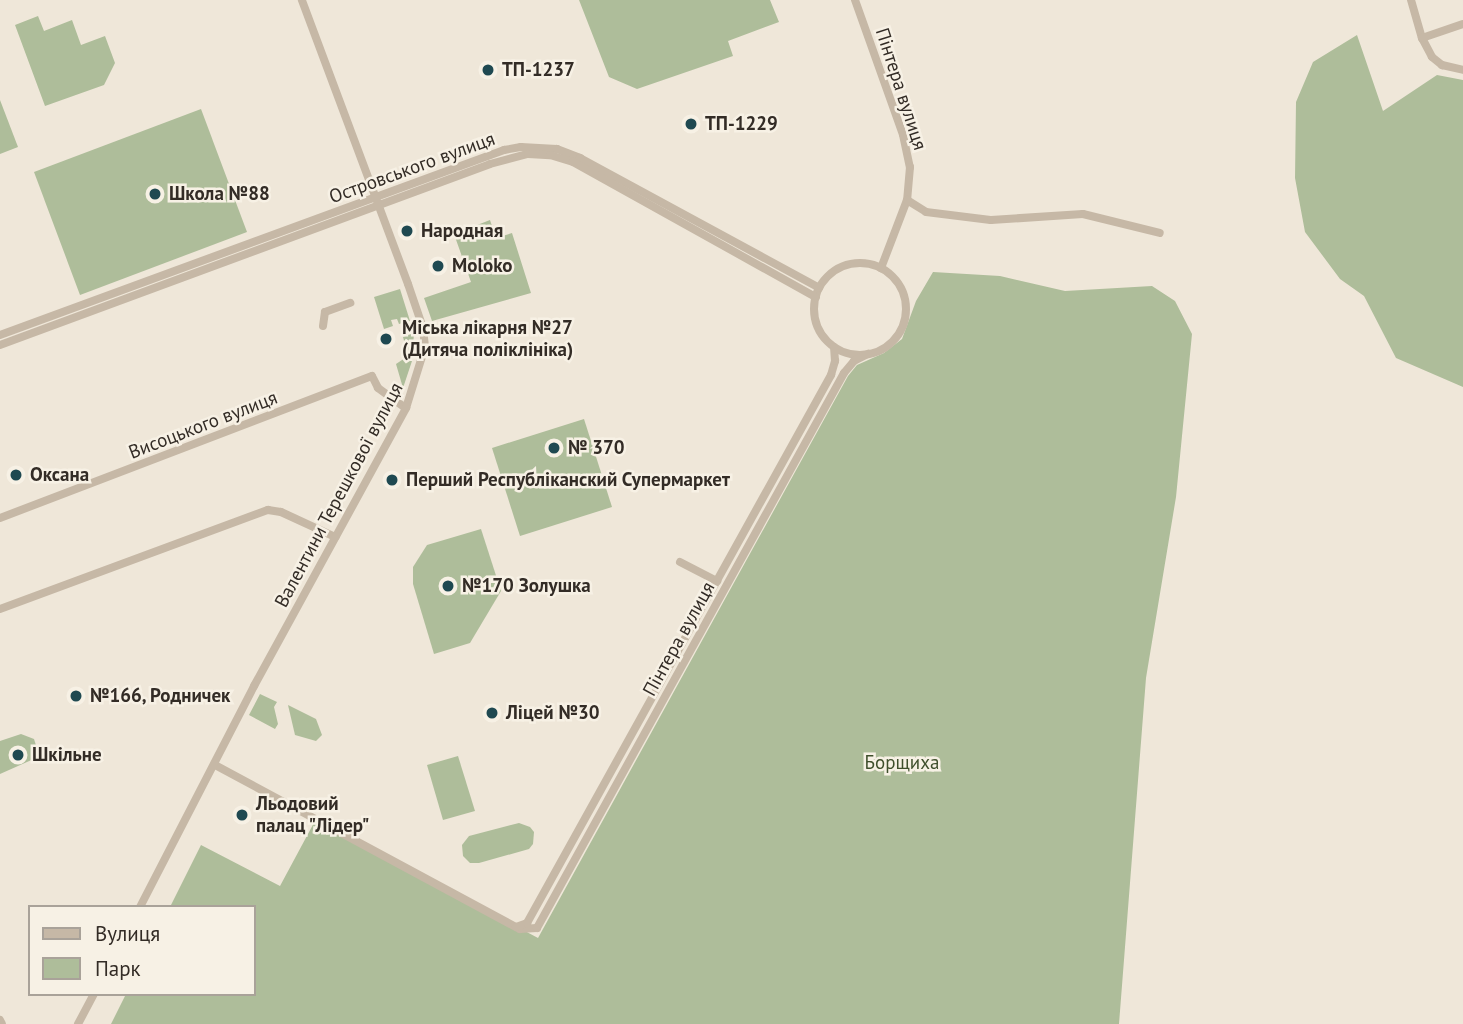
<!DOCTYPE html>
<html>
<head>
<meta charset="utf-8">
<style>
  body { margin:0 }
  #map { position:relative; width:1463px; height:1024px; overflow:hidden; background:#efe7d9; font-family:"PT Sans",sans-serif }
  div>[style] { position:absolute }
  .green>* { inset:0; background:#aebd9a }
  .minor>* { height:8px; margin:-4px; padding:0 4px; transform-origin:4px; border-radius:4px; background:#c6b8a6 }
  .minor>.ring { margin:-4px; padding:0; box-sizing:content-box; background:none; border:8px solid #c6b8a6; border-radius:50% }
  .dots>* { width:19px; height:19px; translate:-50% -50%; box-sizing:border-box; border:4px solid #f7f1e5; border-radius:50% }
  span { translate:-50% -50%; white-space:nowrap; text-align:center; line-height:1.15; -webkit-text-stroke:5px #f7f1e5; paint-order:stroke }
  .poi-label { font-size:19px; color:#332c26; font-weight:700 }
  .left { translate:0 -50%; text-align:left }
  .street-label { font-size:19px; color:#332c26 }
  .park-label { font-size:19px; color:#3f4f2c }
  .legend { position:absolute; left:28px; top:905px; width:228px; height:91px; box-sizing:border-box; background:#f7f1e5; border:2px solid #a9a299; margin:0; padding:9px 12px; list-style:none; font-size:21px; color:#332c26 }
  .legend li { display:flex; align-items:center; gap:14px; height:35px }
  .legend b { width:35px; border:2px solid #a9a299 }
</style>
</head>
<body>
<div id="map">
  <div class="green">
    <i style="clip-path:polygon(579px 0,770px 0,779px 22px,728px 41px,733px 56px,637px 89px,609px 77px)"></i>
    <i style="clip-path:polygon(38px 16px,44px 31px,72px 20px,81px 45px,105px 36px,115px 63px,104px 85px,45px 106px,15px 25px)"></i>
    <i style="clip-path:polygon(1357px 35px,1383px 111px,1437px 75px,1463px 80px,1463px 387px,1396px 358px,1364px 296px,1340px 279px,1305px 232px,1295px 178px,1296px 102px,1313px 62px)"></i>
    <i style="clip-path:polygon(0 100px,18px 147px,0 154px)"></i>
    <i style="clip-path:polygon(201px 109px,247px 232px,80px 295px,34px 172px)"></i>
    <i style="clip-path:polygon(490px 220px,496px 238px,512px 233px,531px 293px,432px 321px,424px 298px,471px 282px,454px 234px)"></i>
    <i style="clip-path:polygon(933px 272px,1000px 276px,1065px 291px,1152px 286px,1175px 301px,1192px 334px,1176px 497px,1146px 678px,1119px 1024px,111px 1024px,126px 994px,254px 994px,254px 907px,170px 907px,201px 845px,280px 886px,316px 819px,538px 938px,848px 376px,857px 365px,884px 353px,902px 339px,916px 301px)"></i>
    <i style="clip-path:polygon(400px 289px,410px 321px,399px 324px,397px 319px,391px 320px,393px 326px,384px 329px,374px 297px)"></i>
    <i style="clip-path:polygon(414px 333px,412px 361px,403px 388px,396px 364px,408px 356px,403px 337px)"></i>
    <i style="clip-path:polygon(584px 419px,612px 507px,520px 536px,492px 448px)"></i>
    <i style="clip-path:polygon(481px 529px,501px 591px,470px 643px,434px 654px,413px 584px,413px 567px,427px 545px)"></i>
    <i style="clip-path:polygon(260px 694px,277px 702px,274px 707px,278px 724px,275px 729px,249px 715px)"></i>
    <i style="clip-path:polygon(288px 705px,316px 719px,322px 735px,316px 741px,295px 735px)"></i>
    <i style="clip-path:polygon(21px 734px,34px 739px,38px 752px,36px 758px,0 774px,0 741px)"></i>
    <i style="clip-path:polygon(458px 756px,475px 811px,443px 820px,427px 765px)"></i>
    <i style="clip-path:polygon(519px 823px,530px 827px,534px 832px,533px 844px,529px 849px,479px 863px,470px 863px,463px 856px,462px 845px,469px 836px)"></i>
  </div>
  <div class="minor">
    <i style="left:855px;top:0;width:143px;rotate:70.4deg"></i>
    <i style="left:903px;top:135px;width:33px;rotate:78deg"></i>
    <i style="left:910px;top:167px;width:33px;rotate:95deg"></i>
    <i style="left:907px;top:200px;width:73px;rotate:110.9deg"></i>
    <i style="left:1411px;top:0;width:40px;rotate:74deg"></i>
    <i style="left:1422px;top:38px;width:21px;rotate:62deg"></i>
    <i style="left:1432px;top:57px;width:13px;rotate:39deg"></i>
    <i style="left:1442px;top:65px;width:22px;rotate:13deg"></i>
    <i style="left:1422px;top:38px;width:43px;rotate:-18.9deg"></i>
    <i style="left:907px;top:200px;width:22px;rotate:32deg"></i>
    <i style="left:926px;top:212px;width:65px;rotate:7deg"></i>
    <i style="left:991px;top:220px;width:92px;rotate:-3.7deg"></i>
    <i style="left:1083px;top:214px;width:79px;rotate:13.9deg"></i>
    <i class="ring" style="left:814px;top:263px;width:84px;height:84px"></i>
    <i style="left:323px;top:326px;width:14px;rotate:-82deg"></i>
    <i style="left:325px;top:312px;width:27px;rotate:-20deg"></i>
    <i style="left:0;top:335px;width:537px;rotate:-20.16deg"></i>
    <i style="left:504px;top:150px;width:17px;rotate:-10deg"></i>
    <i style="left:521px;top:147px;width:36px;rotate:3deg"></i>
    <i style="left:557px;top:149px;width:25px;rotate:21deg"></i>
    <i style="left:580px;top:158px;width:272px;rotate:28.5deg"></i>
    <i style="left:0;top:345px;width:522px;rotate:-20.27deg"></i>
    <i style="left:490px;top:164px;width:39px;rotate:-15deg"></i>
    <i style="left:528px;top:154px;width:22px;rotate:3deg"></i>
    <i style="left:550px;top:155px;width:24px;rotate:17deg"></i>
    <i style="left:573px;top:162px;width:278px;rotate:29.1deg"></i>
    <i style="left:0;top:518px;width:398px;rotate:-20.9deg"></i>
    <i style="left:372px;top:376px;width:13px;rotate:63deg"></i>
    <i style="left:378px;top:388px;width:34px;rotate:36deg"></i>
    <i style="left:680px;top:562px;width:42px;rotate:27.2deg"></i>
    <i style="left:0;top:609px;width:286px;rotate:-20.3deg"></i>
    <i style="left:268px;top:510px;width:13px;rotate:9deg"></i>
    <i style="left:281px;top:512px;width:60px;rotate:24.8deg"></i>
    <i style="left:215px;top:765px;width:346px;rotate:28.3deg"></i>
    <i style="left:520px;top:929px;width:17px;rotate:-3deg"></i>
    <i style="left:537px;top:928px;width:634px;rotate:-61.05deg"></i>
    <i style="left:844px;top:373px;width:16px;rotate:-50deg"></i>
    <i style="left:854px;top:361px;width:16px;rotate:-27deg"></i>
    <i style="left:140px;top:907px;width:249px;rotate:-62.7deg"></i>
    <i style="left:254px;top:686px;width:317px;rotate:-61.3deg"></i>
    <i style="left:406px;top:408px;width:64px;rotate:-72.7deg"></i>
    <i style="left:425px;top:347px;width:19px;rotate:-96deg"></i>
    <i style="left:423px;top:328px;width:46px;rotate:-108.8deg"></i>
    <i style="left:408px;top:284px;width:303px;rotate:-110.5deg"></i>
    <i style="left:516px;top:927px;width:12px;rotate:-20deg"></i>
    <i style="left:527px;top:923px;width:627px;rotate:-60.98deg"></i>
    <i style="left:831px;top:375px;width:15px;rotate:-74deg"></i>
    <i style="left:835px;top:361px;width:14px;rotate:-94deg"></i>
    <i style="left:0;top:1020px;width:4px;rotate:63deg"></i>
    <i style="left:78px;top:1024px;width:34px;rotate:-62deg"></i>
  </div>
  <div class="dots">
    <i style="left:488px;top:70px;background:#1f4951"></i>
    <i style="left:691px;top:124px;background:#1f4951"></i>
    <i style="left:155px;top:194px;background:#1f4951"></i>
    <i style="left:407px;top:231px;background:#1f4951"></i>
    <i style="left:438px;top:266px;background:#1f4951"></i>
    <i style="left:386px;top:339px;background:#1f4951"></i>
    <i style="left:554px;top:448px;background:#1f4951"></i>
    <i style="left:16px;top:475px;background:#1f4951"></i>
    <i style="left:392px;top:480px;background:#1f4951"></i>
    <i style="left:448px;top:586px;background:#1f4951"></i>
    <i style="left:76px;top:696px;background:#1f4951"></i>
    <i style="left:492px;top:713px;background:#1f4951"></i>
    <i style="left:18px;top:755px;background:#1f4951"></i>
    <i style="left:242px;top:815px;background:#1f4951"></i>
  </div>
  <div class="poi-label">
    <span class="left" style="left:502px;top:70px">ТП-1237</span>
    <span class="left" style="left:705px;top:124px">ТП-1229</span>
    <span class="left" style="left:169px;top:194px">Школа №88</span>
    <span class="left" style="left:421px;top:231px">Народная</span>
    <span class="left" style="left:452px;top:266px">Moloko</span>
    <span class="left" style="left:402px;top:339px">Міська лікарня №27<br>(Дитяча поліклініка)</span>
    <span class="left" style="left:568px;top:448px">№ 370</span>
    <span class="left" style="left:30px;top:475px">Оксана</span>
    <span class="left" style="left:406px;top:480px">Перший Республiканский Супермаркет</span>
    <span class="left" style="left:462px;top:586px">№170 Золушка</span>
    <span class="left" style="left:90px;top:696px">№166, Родничек</span>
    <span class="left" style="left:506px;top:713px">Ліцей №30</span>
    <span class="left" style="left:32px;top:755px">Шкільне</span>
    <span class="left" style="left:256px;top:815px">Льодовий<br>палац "Лідер"</span>
  </div>
  <div class="street-label">
    <span style="left:901px;top:89px;rotate:72deg">Пінтера вулиця</span>
    <span style="left:412px;top:168px;rotate:-20deg">Островського вулиця</span>
    <span style="left:203px;top:425px;rotate:-21deg">Висоцького вулиця</span>
    <span style="left:339px;top:495px;rotate:-62deg">Валентини Терешкової вулиця</span>
    <span style="left:679px;top:639px;rotate:-61deg">Пінтера вулиця</span>
  </div>
  <div class="park-label">
    <span style="left:902px;top:763px">Борщиха</span>
  </div>
  <ul class="legend">
  <li><b style="height:9px;background:#c6b8a6"></b>Вулиця</li>
  <li><b style="height:19px;background:#aebd9a"></b>Парк</li>
  </ul>
</div>
</body>
</html>
